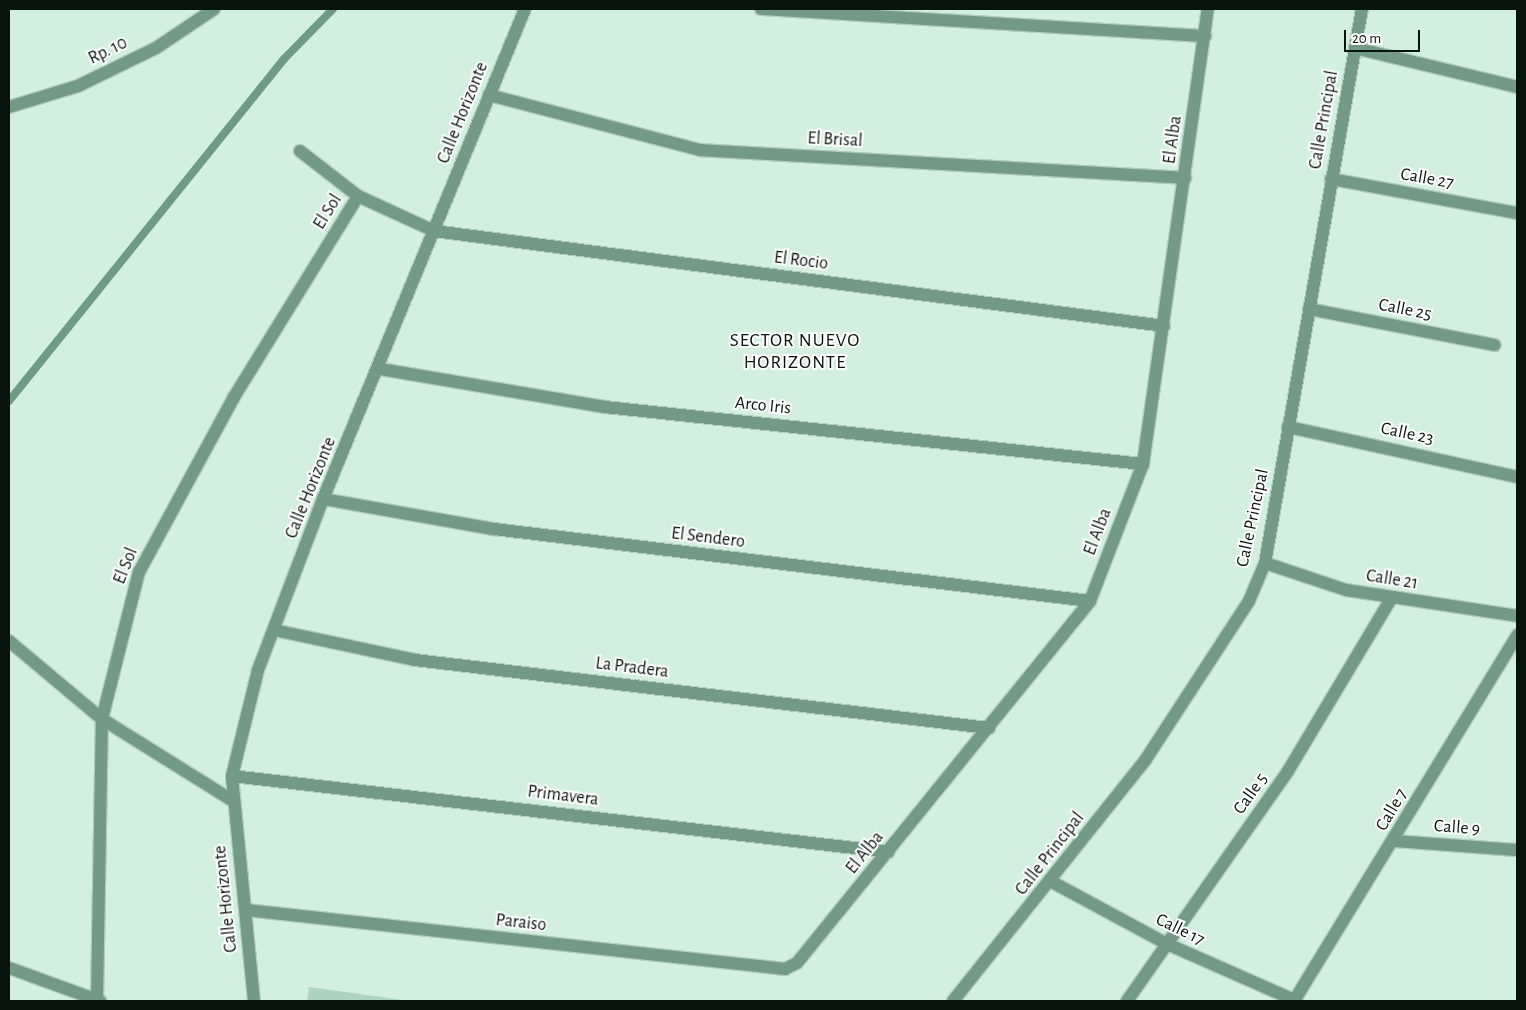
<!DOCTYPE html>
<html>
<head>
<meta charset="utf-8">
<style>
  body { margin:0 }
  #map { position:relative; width:1526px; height:1010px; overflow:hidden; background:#d2efdf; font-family:"Alegreya Sans",sans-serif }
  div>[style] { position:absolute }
  .green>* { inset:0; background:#acd4bf }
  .stream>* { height:8px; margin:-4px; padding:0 4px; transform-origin:4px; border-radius:4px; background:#6d9b84 }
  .roads { filter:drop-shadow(1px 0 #b2ccbe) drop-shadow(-1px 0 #b2ccbe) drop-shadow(0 1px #b2ccbe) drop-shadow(0 -1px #b2ccbe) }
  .street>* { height:12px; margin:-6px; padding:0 6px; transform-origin:6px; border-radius:6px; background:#729a85 }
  span { translate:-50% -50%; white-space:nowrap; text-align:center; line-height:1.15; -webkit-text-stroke:4px #fff; paint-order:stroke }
  .street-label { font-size:18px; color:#09130e }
  .neighbourhood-label { font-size:19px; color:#09130e; letter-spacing:1px }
  .frame { position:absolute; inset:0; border:10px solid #09130e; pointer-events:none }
  .scale { position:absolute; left:1344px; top:30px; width:76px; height:22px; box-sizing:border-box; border:2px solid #09130e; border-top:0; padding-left:6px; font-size:15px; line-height:18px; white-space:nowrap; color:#09130e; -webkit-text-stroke:4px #fff; paint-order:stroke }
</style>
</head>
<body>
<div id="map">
  <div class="green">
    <i style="clip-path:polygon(309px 987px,410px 1001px,307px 1001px)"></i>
  </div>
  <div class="stream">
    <i style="left:9px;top:401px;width:439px;rotate:-51.2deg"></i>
    <i style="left:284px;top:59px;width:70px;rotate:-45.6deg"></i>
  </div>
  <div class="roads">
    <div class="street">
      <i style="left:761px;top:9px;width:445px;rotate:3.5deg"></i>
      <i style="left:1355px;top:48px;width:167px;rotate:13.5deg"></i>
      <i style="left:489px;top:95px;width:218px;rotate:14.6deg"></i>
      <i style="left:700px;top:150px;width:486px;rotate:3.3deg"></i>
      <i style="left:9px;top:107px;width:72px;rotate:-16.9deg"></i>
      <i style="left:78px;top:86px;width:87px;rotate:-26deg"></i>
      <i style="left:156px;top:48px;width:70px;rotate:-33.9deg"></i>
      <i style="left:300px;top:151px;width:73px;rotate:37.8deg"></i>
      <i style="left:358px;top:196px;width:84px;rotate:24.7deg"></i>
      <i style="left:434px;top:231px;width:736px;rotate:7.41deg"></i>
      <i style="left:1331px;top:179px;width:189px;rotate:10.4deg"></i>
      <i style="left:1309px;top:309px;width:189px;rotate:11deg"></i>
      <i style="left:380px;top:369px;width:228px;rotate:9.6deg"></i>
      <i style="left:605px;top:407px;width:541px;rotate:6.05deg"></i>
      <i style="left:1288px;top:427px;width:234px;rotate:12.3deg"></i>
      <i style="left:323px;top:499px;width:174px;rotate:10deg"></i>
      <i style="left:494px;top:529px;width:600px;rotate:6.89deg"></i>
      <i style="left:1265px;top:563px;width:85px;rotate:18.4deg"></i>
      <i style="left:1346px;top:590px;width:173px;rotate:8.6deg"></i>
      <i style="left:274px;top:630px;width:144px;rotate:12deg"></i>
      <i style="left:415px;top:660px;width:578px;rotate:6.76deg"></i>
      <i style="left:9px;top:641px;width:121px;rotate:40deg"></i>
      <i style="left:102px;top:719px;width:155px;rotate:32deg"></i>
      <i style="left:232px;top:776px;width:661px;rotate:6.6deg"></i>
      <i style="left:1394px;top:841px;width:123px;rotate:4.2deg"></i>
      <i style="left:1052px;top:882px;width:131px;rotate:28.3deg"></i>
      <i style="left:1167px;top:944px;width:141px;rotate:23.8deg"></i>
      <i style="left:246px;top:910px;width:542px;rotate:6.25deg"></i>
      <i style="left:785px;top:969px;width:13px;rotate:-27deg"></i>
      <i style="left:797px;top:963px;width:466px;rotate:-51deg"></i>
      <i style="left:1090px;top:601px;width:147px;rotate:-68.9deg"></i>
      <i style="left:1143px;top:464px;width:460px;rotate:-81.9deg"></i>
      <i style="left:9px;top:968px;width:97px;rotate:19.9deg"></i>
      <i style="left:97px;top:1000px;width:281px;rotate:-89deg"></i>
      <i style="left:102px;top:719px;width:152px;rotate:-75.9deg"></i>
      <i style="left:139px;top:572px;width:199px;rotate:-61.5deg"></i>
      <i style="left:234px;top:397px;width:236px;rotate:-58.3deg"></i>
      <i style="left:254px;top:1001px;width:226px;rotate:-95.6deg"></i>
      <i style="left:232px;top:776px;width:109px;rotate:-76.2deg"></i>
      <i style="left:258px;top:670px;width:183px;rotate:-69.2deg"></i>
      <i style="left:323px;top:499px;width:530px;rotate:-67.6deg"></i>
      <i style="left:953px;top:1001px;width:310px;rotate:-51.4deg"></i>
      <i style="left:1146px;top:759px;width:189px;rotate:-56.9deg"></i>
      <i style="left:1249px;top:601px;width:41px;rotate:-67.2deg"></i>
      <i style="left:1265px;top:563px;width:562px;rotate:-80.07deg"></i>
      <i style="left:1127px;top:1001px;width:281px;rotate:-55deg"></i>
      <i style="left:1288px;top:771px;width:200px;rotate:-59.1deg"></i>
      <i style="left:1294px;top:1001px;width:429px;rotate:-58.6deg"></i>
    </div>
  </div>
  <div class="street-label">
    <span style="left:108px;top:51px;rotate:-26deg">Rp. 10</span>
    <span style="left:463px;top:113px;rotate:-68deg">Calle Horizonte</span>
    <span style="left:1324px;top:120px;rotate:-80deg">Calle Principal</span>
    <span style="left:835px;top:140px;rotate:3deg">El Brisal</span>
    <span style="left:1173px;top:140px;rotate:-82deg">El Alba</span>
    <span style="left:1427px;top:179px;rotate:10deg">Calle 27</span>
    <span style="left:328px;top:212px;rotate:-58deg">El Sol</span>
    <span style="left:801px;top:261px;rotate:7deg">El Rocio</span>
    <span style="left:1405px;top:310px;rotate:11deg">Calle 25</span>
    <span style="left:763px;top:406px;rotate:6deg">Arco Iris</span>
    <span style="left:1407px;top:434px;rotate:12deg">Calle 23</span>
    <span style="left:311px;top:488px;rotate:-68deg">Calle Horizonte</span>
    <span style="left:1253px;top:518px;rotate:-78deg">Calle Principal</span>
    <span style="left:1098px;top:532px;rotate:-69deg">El Alba</span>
    <span style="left:708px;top:538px;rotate:7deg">El Sendero</span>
    <span style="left:126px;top:566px;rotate:-68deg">El Sol</span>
    <span style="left:1392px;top:580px;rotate:9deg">Calle 21</span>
    <span style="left:632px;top:668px;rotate:7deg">La Pradera</span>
    <span style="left:1251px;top:794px;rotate:-55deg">Calle 5</span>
    <span style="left:563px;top:796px;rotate:7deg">Primavera</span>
    <span style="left:1392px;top:810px;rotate:-60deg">Calle 7</span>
    <span style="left:1457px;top:828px;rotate:4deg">Calle 9</span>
    <span style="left:865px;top:853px;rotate:-51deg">El Alba</span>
    <span style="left:1050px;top:854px;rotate:-52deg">Calle Principal</span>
    <span style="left:226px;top:899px;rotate:-96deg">Calle Horizonte</span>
    <span style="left:521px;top:923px;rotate:6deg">Paraiso</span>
    <span style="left:1180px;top:930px;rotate:26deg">Calle 17</span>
  </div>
  <div class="neighbourhood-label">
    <span style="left:795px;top:352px">SECTOR NUEVO<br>HORIZONTE</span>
  </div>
  <div class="frame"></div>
  <div class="scale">20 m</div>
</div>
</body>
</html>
